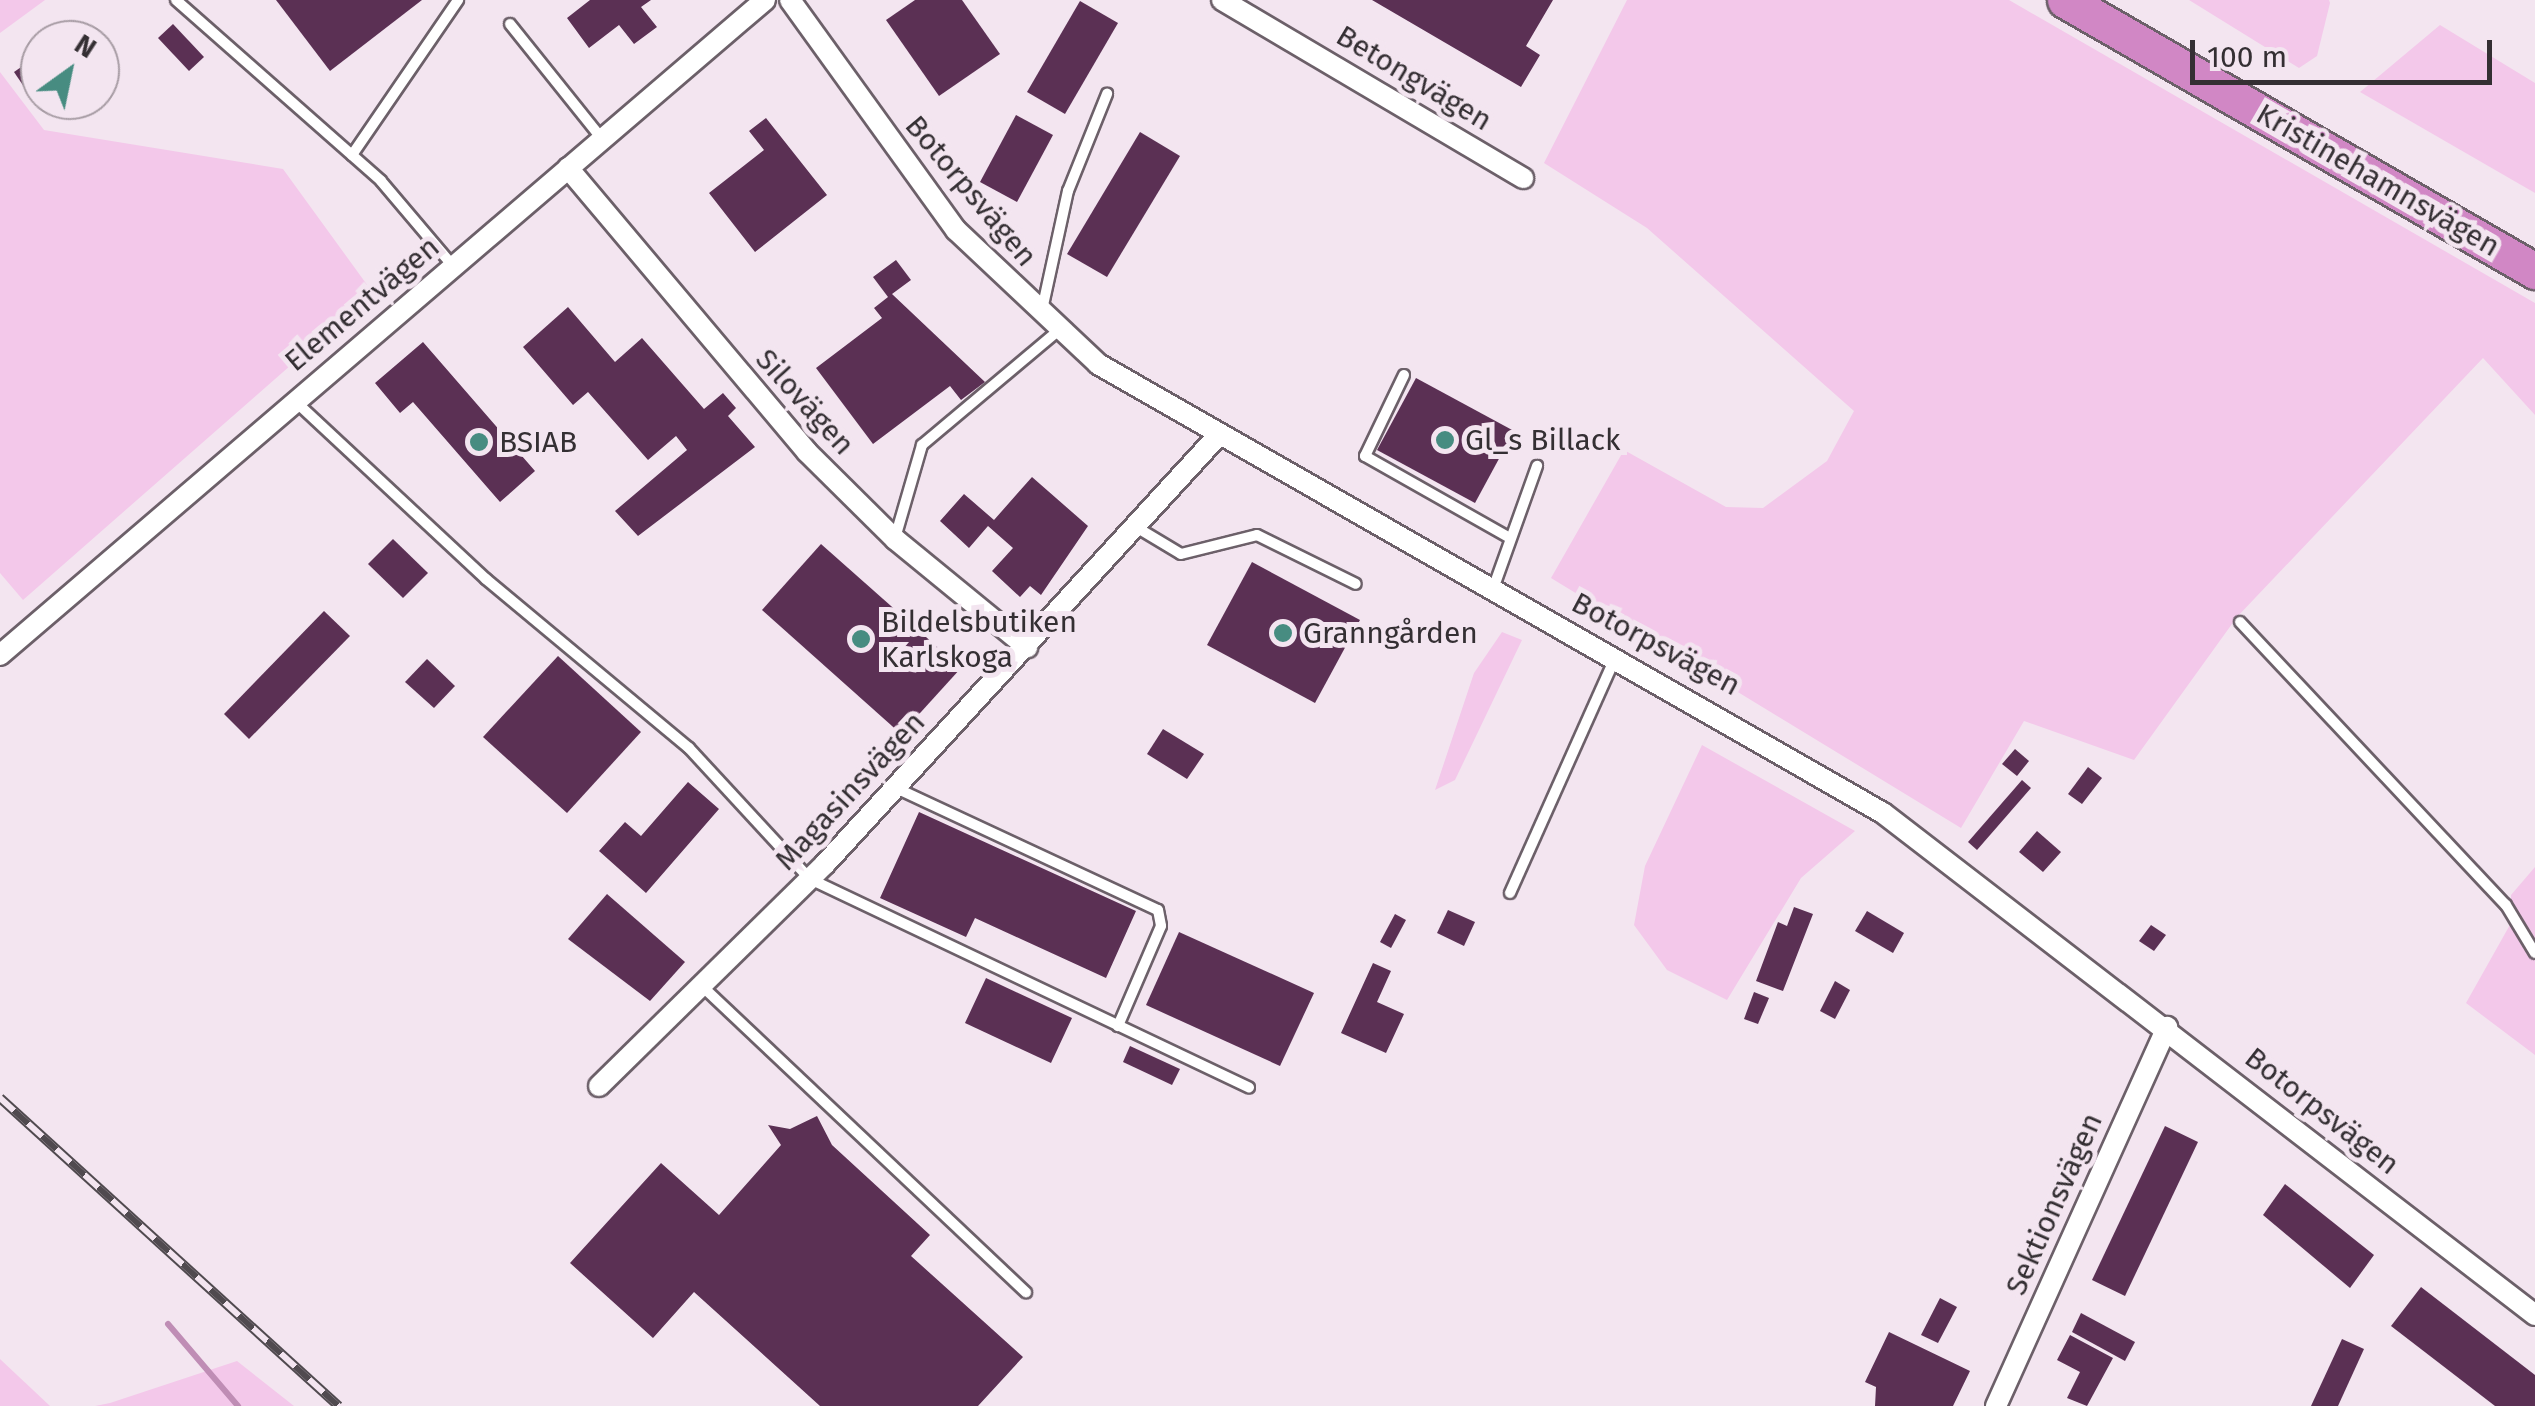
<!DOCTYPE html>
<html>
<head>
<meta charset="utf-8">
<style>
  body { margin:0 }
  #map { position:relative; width:2535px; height:1406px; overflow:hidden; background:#f3e5f0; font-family:"Fira Sans",sans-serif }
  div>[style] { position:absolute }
  .green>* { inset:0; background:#f3c8ea }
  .stream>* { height:6px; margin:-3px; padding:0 3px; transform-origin:3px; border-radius:3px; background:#bf8db5 }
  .building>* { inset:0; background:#5b3054 }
  .roads { filter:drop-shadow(2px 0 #6c6069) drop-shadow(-2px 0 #6c6069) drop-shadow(0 2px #6c6069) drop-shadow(0 -2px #6c6069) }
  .lane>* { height:10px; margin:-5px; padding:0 5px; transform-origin:5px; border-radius:5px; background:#fff }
  .street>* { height:20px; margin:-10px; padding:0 10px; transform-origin:10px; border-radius:10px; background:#fff }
  .highway>* { height:35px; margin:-17.5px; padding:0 17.5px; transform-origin:17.5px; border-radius:17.5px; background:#d187c5 }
  .rail>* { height:10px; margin-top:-5px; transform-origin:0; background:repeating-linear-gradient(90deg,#f3e5f0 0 19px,#504a4f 0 38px); box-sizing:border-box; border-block:2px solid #504a4f }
  .dots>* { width:28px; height:28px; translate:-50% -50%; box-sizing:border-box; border:5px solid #f3e5f0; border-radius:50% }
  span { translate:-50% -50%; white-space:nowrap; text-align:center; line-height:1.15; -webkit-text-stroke:10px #f3e5f0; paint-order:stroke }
  .street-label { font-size:30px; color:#342f33 }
  .poi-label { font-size:30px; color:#342f33 }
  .left { translate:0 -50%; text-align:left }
  .north { position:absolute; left:20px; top:20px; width:100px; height:100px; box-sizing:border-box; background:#f3e5f0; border:2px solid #a79ca4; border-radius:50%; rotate:33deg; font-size:28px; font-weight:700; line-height:40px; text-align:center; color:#342f33 }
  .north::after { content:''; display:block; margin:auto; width:35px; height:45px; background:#478c81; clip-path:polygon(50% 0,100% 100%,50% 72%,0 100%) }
  .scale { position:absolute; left:2190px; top:40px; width:302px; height:45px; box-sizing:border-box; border:5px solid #342f33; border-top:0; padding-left:12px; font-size:30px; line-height:35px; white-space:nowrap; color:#342f33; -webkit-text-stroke:8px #f3e5f0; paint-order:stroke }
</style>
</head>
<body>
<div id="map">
  <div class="green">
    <i style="clip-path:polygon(0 0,45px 0,0 33px)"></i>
    <i style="clip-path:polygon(1627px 0,2009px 0,2535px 303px,2535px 415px,2483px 358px,2237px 617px,2134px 760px,2024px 721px,1961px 828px,1551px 578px,1624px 450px,1726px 507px,1763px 508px,1827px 461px,1854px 411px,1647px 228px,1544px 163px)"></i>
    <i style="clip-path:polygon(2189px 0,2329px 0,2330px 3px,2317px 56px,2299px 68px)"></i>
    <i style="clip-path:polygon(2440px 25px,2535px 83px,2535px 193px,2360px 92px)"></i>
    <i style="clip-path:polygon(0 72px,44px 130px,283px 169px,373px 293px,23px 600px,0 573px)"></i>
    <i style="clip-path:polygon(1502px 632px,1522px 640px,1455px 780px,1435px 790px,1474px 673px)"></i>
    <i style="clip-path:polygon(1702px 745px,1855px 831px,1801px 878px,1727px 1000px,1667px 970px,1634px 925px,1645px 866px)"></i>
    <i style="clip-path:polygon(2535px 867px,2535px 1055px,2466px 1003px,2511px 923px,2511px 895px)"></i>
    <i style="clip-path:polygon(0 1359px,50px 1406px,0 1406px)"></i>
    <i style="clip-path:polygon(237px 1361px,294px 1406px,95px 1406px,110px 1403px)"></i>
  </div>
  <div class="stream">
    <i style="left:168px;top:1324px;width:108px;rotate:49.5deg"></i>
  </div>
  <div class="building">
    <i style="clip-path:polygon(276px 0,422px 0,330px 71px)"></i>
    <i style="clip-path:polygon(590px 0,651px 0,641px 7px,657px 27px,634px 44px,619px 25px,589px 48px,567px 18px)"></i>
    <i style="clip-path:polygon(915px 0,962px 0,1000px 54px,939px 96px,886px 20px)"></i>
    <i style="clip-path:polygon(1372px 0,1553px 0,1526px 46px,1540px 55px,1521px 87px)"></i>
    <i style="clip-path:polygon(1080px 1px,1118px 23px,1065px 114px,1027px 92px)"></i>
    <i style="clip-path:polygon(173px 24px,204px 57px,189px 71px,158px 38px)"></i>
    <i style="clip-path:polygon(40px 54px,45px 100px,37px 106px,14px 72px)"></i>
    <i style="clip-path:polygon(1016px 115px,1053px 135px,1017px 202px,980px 182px)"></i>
    <i style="clip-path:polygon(766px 118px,827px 195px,755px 252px,709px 193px,764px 150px,749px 131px)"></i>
    <i style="clip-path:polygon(1140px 132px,1180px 156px,1107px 277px,1067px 254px)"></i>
    <i style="clip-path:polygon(896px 260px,911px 280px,892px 294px,985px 382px,961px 400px,950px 386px,873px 444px,816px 368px,882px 318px,874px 308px,888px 297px,873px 277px)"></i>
    <i style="clip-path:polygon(568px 307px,615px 362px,642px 338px,704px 409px,723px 393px,736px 408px,728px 416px,755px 447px,638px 536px,615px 511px,687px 450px,676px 436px,648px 460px,588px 392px,573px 405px,523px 347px)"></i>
    <i style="clip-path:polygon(423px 342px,535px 471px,500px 502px,413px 402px,400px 413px,375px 383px)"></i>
    <i style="clip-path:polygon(1416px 378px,1514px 431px,1475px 503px,1377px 450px)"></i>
    <i style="clip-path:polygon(1032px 477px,1088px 526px,1041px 595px,1030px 586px,1020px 597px,992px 571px,1013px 548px,988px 526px,969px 548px,940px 521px,964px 494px,994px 520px)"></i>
    <i style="clip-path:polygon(393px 539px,428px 573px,403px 598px,368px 564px)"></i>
    <i style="clip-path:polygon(821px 544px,961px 668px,901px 734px,762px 610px)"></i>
    <i style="clip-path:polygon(1252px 562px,1360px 620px,1315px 703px,1207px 645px)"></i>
    <i style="clip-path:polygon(324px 611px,350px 636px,249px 739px,224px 714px)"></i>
    <i style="clip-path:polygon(558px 656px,641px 732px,567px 813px,483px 737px)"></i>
    <i style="clip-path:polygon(427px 659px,455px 686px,434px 708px,405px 682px)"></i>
    <i style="clip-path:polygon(1163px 729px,1204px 754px,1187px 779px,1147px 754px)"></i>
    <i style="clip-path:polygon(2015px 749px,2029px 761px,2017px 776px,2002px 764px)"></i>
    <i style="clip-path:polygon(2088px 767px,2102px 778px,2082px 804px,2068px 794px)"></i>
    <i style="clip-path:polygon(2022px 780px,2031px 788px,1977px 850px,1968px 842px)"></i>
    <i style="clip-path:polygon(688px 782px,719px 809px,646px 893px,599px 851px,625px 822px,641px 836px)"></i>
    <i style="clip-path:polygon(919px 812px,1136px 911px,1106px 978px,975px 918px,966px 937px,880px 898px)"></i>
    <i style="clip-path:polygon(2037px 831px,2061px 852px,2043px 872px,2019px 852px)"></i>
    <i style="clip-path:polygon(607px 894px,685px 962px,650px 1001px,568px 939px)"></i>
    <i style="clip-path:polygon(1794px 907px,1813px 914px,1783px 991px,1756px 981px,1778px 922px,1787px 926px)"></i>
    <i style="clip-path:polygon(1448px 910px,1475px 922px,1464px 946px,1437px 933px)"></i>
    <i style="clip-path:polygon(1867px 911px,1904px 933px,1893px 953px,1855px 931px)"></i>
    <i style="clip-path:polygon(1395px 914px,1406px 920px,1391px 948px,1380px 942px)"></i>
    <i style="clip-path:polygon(2151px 925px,2166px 935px,2154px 951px,2139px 941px)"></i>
    <i style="clip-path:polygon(1179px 932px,1314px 993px,1280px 1066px,1146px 1005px)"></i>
    <i style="clip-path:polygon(1373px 963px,1391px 971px,1377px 1002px,1404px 1014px,1386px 1053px,1341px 1033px)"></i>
    <i style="clip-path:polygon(986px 978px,1072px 1018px,1051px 1063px,965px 1023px)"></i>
    <i style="clip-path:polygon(1835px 981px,1850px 990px,1835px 1019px,1820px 1011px)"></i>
    <i style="clip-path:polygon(1754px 992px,1769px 998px,1758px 1024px,1744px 1019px)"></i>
    <i style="clip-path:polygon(1130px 1046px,1180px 1069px,1172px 1085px,1123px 1062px)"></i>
    <i style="clip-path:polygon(817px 1116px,832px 1145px,930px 1235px,911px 1256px,1023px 1357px,978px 1406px,820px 1406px,694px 1292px,653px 1338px,570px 1263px,661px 1163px,719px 1215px,781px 1145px,768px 1125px,790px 1129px)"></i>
    <i style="clip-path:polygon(2165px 1126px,2198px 1142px,2125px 1296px,2092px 1280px)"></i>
    <i style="clip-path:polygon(2285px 1184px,2374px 1255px,2350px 1288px,2263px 1215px)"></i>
    <i style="clip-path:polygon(2421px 1287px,2535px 1375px,2535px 1406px,2495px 1406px,2391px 1326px)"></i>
    <i style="clip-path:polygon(1940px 1298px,1957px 1307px,1938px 1343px,1921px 1335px)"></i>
    <i style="clip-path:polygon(2081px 1313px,2135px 1342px,2125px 1361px,2072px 1332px)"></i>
    <i style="clip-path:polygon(1889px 1332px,1970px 1371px,1953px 1406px,1875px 1406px,1876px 1387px,1865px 1382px)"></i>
    <i style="clip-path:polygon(2070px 1335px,2113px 1358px,2087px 1406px,2067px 1398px,2080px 1372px,2057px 1360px)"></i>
    <i style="clip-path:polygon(2342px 1339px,2364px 1349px,2338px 1406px,2311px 1406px)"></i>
  </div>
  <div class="roads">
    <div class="lane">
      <i style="left:176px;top:0;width:273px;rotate:41.4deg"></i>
      <i style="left:381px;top:181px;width:111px;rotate:49.7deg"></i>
      <i style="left:510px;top:24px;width:147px;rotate:51.3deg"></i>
      <i style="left:352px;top:155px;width:188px;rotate:-55.6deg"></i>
      <i style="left:1042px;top:310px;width:122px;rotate:-77.7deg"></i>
      <i style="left:1068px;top:191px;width:105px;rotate:-68.1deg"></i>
      <i style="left:1404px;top:375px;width:90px;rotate:115.7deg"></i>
      <i style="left:1365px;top:456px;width:164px;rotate:29.5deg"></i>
      <i style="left:295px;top:401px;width:261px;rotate:43deg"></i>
      <i style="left:486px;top:579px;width:264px;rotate:39.8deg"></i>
      <i style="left:689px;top:748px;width:178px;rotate:47.3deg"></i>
      <i style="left:810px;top:879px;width:486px;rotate:25.4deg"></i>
      <i style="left:1136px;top:527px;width:52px;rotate:31deg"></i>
      <i style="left:1181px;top:554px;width:78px;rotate:-14deg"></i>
      <i style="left:1257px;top:535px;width:110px;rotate:26.3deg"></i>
      <i style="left:895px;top:538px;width:97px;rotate:-73.8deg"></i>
      <i style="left:922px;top:445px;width:177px;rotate:-40deg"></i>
      <i style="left:1493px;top:589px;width:131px;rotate:-70.3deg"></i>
      <i style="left:2240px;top:622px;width:388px;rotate:46.8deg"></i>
      <i style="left:2506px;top:905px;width:56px;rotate:58.9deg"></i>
      <i style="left:896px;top:788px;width:289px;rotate:25deg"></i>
      <i style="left:1158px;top:910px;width:16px;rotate:79deg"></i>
      <i style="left:1161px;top:926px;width:109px;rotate:113.3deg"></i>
      <i style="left:1510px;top:893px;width:257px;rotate:-65.9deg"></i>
      <i style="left:702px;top:986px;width:446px;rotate:43.4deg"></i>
    </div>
    <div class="street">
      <i style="left:790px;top:0;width:284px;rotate:54.2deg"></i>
      <i style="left:956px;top:230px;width:195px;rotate:43.3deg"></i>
      <i style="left:1098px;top:364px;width:904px;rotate:29.77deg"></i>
      <i style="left:1883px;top:813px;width:823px;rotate:37.59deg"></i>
      <i style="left:1222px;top:0;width:350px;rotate:30.6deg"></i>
      <i style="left:568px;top:168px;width:371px;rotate:49.9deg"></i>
      <i style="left:807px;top:452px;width:124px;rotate:44.7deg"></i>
      <i style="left:895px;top:539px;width:171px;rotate:39.3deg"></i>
      <i style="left:0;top:655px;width:1007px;rotate:-40.57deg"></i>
      <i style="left:599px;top:1086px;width:317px;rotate:-44.5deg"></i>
      <i style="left:825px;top:864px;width:577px;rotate:-47.46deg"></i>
      <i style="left:1996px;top:1406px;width:416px;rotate:-65.7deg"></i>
    </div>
    <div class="highway">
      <i style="left:2065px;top:0;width:543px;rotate:29.97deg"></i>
    </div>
  </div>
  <div class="rail">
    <i style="left:0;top:1098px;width:458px;rotate:42.3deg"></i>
  </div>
  <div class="dots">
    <i style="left:1445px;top:440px;background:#478c81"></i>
    <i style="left:479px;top:442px;background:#478c81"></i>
    <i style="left:1283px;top:633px;background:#478c81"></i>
    <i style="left:861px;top:639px;background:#478c81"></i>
  </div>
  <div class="street-label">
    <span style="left:1414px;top:78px;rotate:31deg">Betongvägen</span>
    <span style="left:2378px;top:180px;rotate:30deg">Kristinehamnsvägen</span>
    <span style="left:971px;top:191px;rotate:50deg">Botorpsvägen</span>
    <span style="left:362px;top:304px;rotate:-40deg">Elementvägen</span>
    <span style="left:805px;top:402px;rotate:48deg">Silovägen</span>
    <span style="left:1656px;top:644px;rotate:28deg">Botorpsvägen</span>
    <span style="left:850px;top:791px;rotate:-47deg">Magasinsvägen</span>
    <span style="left:2322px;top:1111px;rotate:38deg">Botorpsvägen</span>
    <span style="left:2054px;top:1204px;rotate:-66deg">Sektionsvägen</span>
  </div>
  <div class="poi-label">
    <span class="left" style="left:1465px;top:440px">Gl_s Billack</span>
    <span class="left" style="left:499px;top:442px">BSIAB</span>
    <span class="left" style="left:881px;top:639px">Bildelsbutiken<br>Karlskoga</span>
    <span class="left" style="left:1303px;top:633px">Granngården</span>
  </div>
  <div class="north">N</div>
  <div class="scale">100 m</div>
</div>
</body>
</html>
